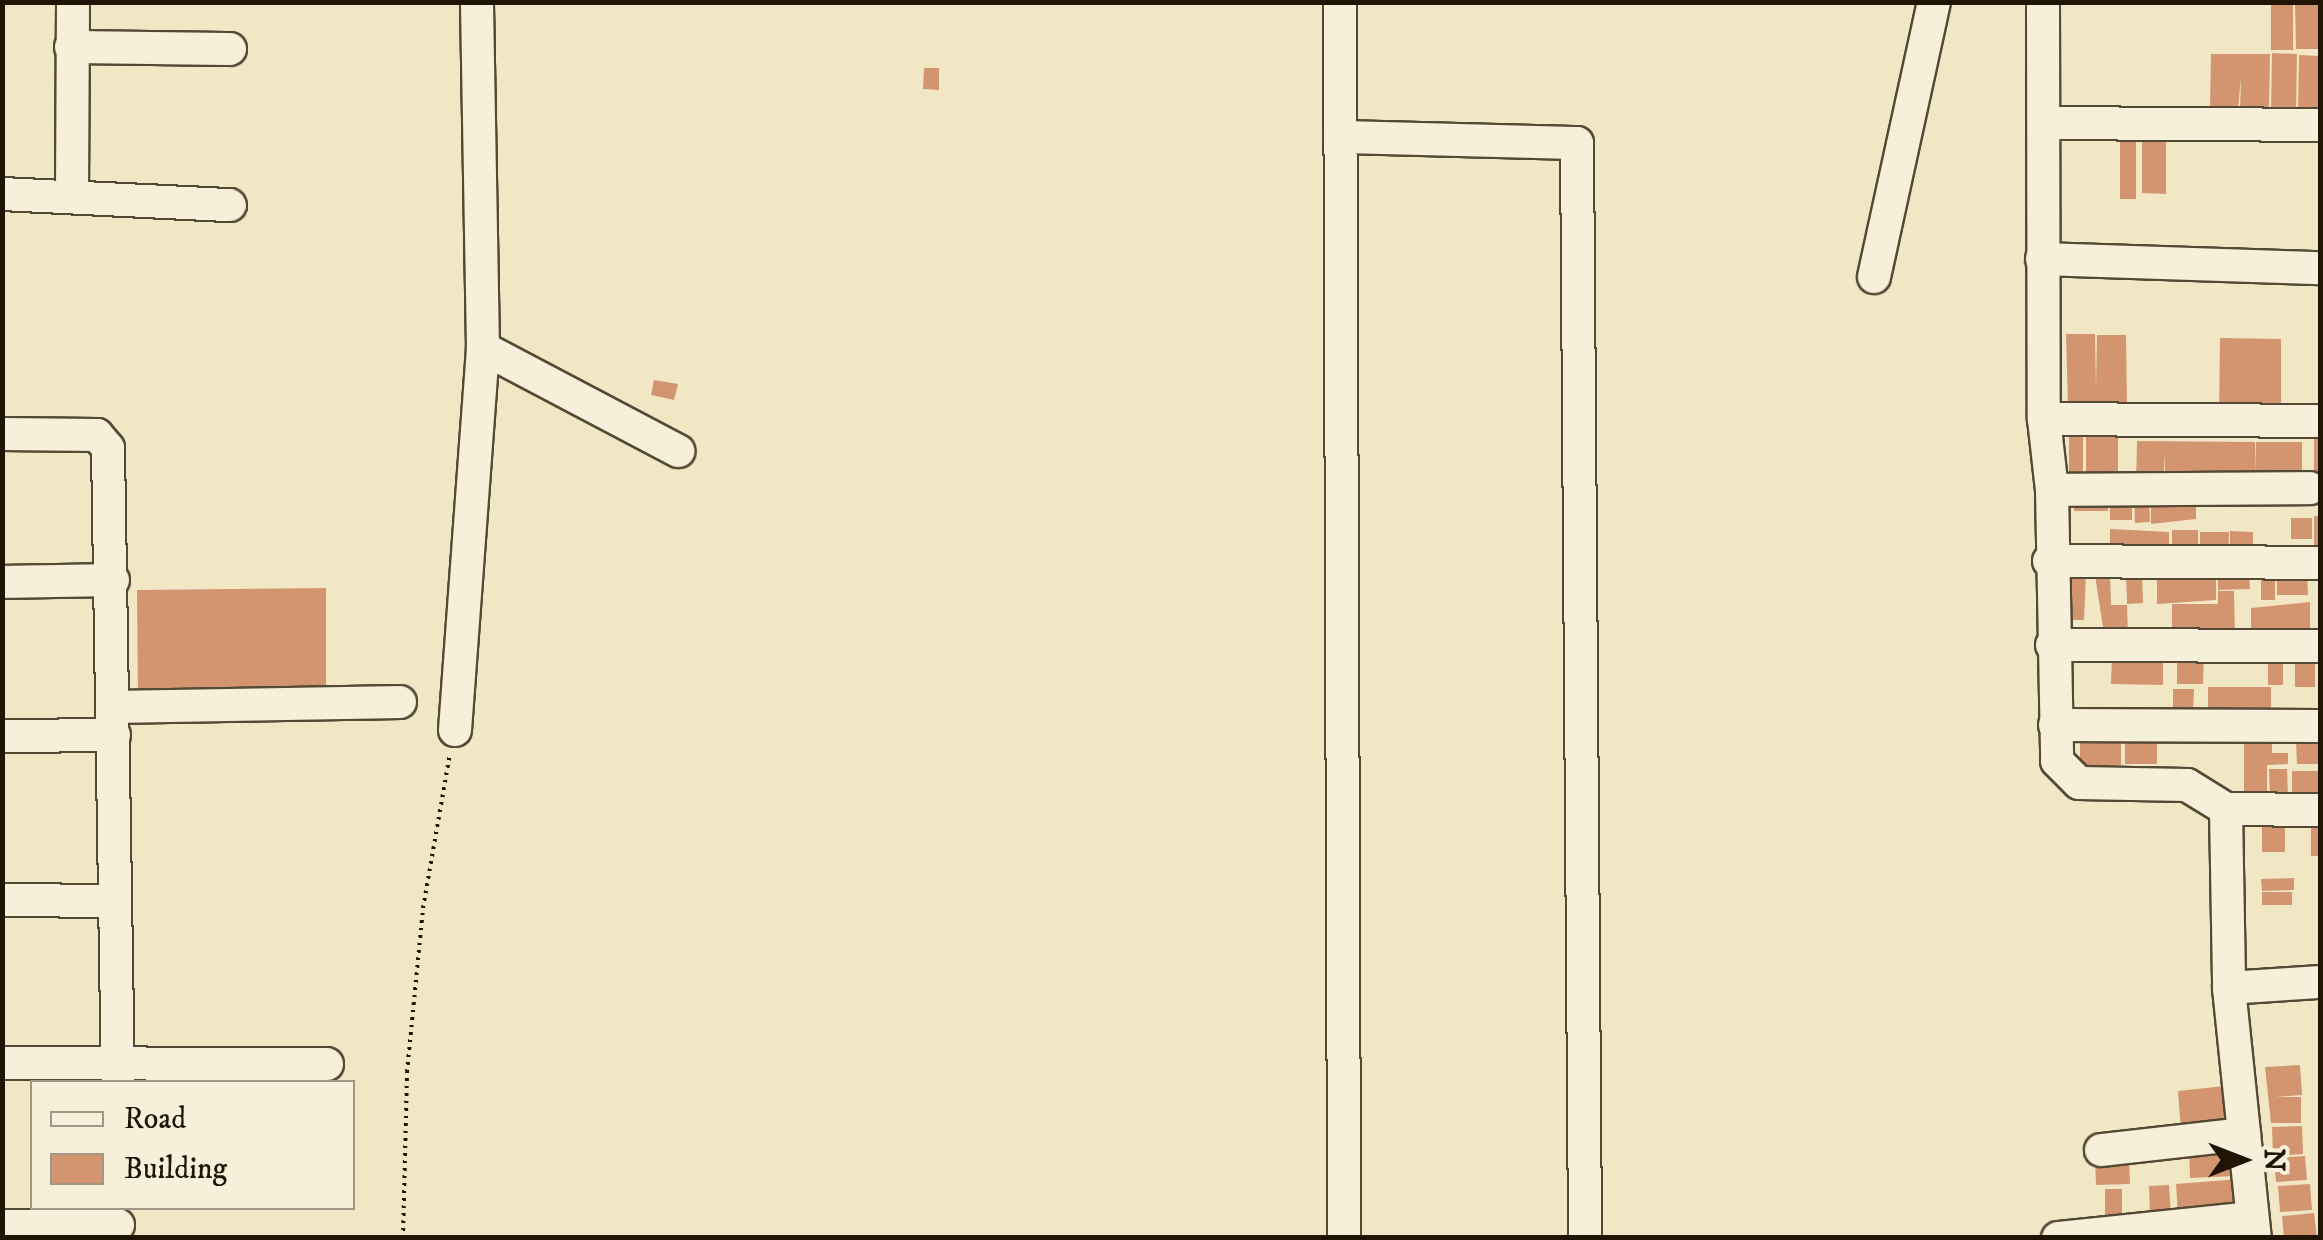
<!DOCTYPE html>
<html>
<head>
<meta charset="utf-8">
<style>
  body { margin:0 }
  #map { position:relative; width:2323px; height:1240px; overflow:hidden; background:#f1e7c5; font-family:"IM FELL DW Pica",serif }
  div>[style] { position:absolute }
  .building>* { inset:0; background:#d29570 }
  .path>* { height:4px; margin-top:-2px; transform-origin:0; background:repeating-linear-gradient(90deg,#201404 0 2.5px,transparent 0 7.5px) }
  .roads { filter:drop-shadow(2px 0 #544934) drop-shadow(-2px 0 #544934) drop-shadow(0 2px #544934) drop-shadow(0 -2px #544934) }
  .minor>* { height:32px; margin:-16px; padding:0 16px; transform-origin:16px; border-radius:16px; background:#f6efd9 }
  span { translate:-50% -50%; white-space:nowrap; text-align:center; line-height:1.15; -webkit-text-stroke:8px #f6efd9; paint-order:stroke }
  .frame { position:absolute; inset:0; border:5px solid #201404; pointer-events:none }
  .legend { position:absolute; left:30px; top:1080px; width:325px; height:130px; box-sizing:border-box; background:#f6efd9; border:2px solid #a09784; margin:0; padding:12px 18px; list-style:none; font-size:30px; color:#201404 }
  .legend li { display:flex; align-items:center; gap:20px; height:50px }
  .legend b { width:50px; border:2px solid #a09784 }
  .north { position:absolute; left:2193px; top:1110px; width:100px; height:100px; -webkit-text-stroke:8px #f6efd9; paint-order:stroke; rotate:90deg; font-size:28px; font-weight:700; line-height:40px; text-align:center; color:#201404 }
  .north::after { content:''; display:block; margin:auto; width:35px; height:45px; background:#201404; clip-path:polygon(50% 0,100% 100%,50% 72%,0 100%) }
</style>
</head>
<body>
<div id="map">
  <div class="building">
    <i style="clip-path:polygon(2271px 2px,2293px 2px,2293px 50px,2271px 50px)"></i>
    <i style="clip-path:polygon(2295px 2px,2320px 2px,2320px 49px,2296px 49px)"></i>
    <i style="clip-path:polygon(2272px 53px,2297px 54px,2296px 114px,2271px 113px)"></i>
    <i style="clip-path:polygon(2211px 54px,2270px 54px,2269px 113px,2240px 112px,2241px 77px,2238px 109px,2210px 108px)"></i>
    <i style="clip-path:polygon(2299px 55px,2320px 56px,2319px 111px,2298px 111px)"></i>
    <i style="clip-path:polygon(924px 68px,939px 68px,939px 90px,923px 89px)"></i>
    <i style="clip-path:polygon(2120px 135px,2136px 135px,2136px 199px,2120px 199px)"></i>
    <i style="clip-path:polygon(2142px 135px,2166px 135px,2166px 194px,2142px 193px)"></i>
    <i style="clip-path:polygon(2066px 334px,2095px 334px,2096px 390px,2097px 335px,2126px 335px,2127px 410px,2068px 407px)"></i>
    <i style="clip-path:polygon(2220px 338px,2281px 339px,2281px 415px,2219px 415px)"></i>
    <i style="clip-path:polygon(654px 380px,678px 384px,674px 400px,651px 395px)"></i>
    <i style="clip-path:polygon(2069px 430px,2083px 431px,2083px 473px,2069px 473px)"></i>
    <i style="clip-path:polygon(2086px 430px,2118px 430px,2118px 476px,2086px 476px)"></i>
    <i style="clip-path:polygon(2314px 432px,2320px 432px,2320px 487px,2314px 487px)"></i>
    <i style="clip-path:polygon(2137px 441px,2255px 442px,2255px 472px,2256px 442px,2302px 442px,2302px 487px,2165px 487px,2165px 454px,2163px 485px,2136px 484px)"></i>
    <i style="clip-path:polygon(2110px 494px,2132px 494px,2132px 520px,2110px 520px)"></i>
    <i style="clip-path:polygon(2149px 494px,2150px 522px,2135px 523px,2134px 495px)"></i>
    <i style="clip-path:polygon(2196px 494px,2196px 519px,2151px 524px,2151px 495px)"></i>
    <i style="clip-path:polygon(2074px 495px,2108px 495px,2108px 511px,2074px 511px)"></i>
    <i style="clip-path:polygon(2314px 516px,2320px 516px,2320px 556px,2314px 556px)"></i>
    <i style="clip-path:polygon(2291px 518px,2312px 518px,2312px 539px,2291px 539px)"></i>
    <i style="clip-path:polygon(2110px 529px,2169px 532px,2169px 554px,2110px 555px)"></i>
    <i style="clip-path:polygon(2172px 530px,2198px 530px,2198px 555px,2172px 555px)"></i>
    <i style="clip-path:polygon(2230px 531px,2253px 532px,2253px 554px,2230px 554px)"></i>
    <i style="clip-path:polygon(2200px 532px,2229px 532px,2228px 556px,2200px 556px)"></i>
    <i style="clip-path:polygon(2261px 572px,2275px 572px,2275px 600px,2261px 600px)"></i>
    <i style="clip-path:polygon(2072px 573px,2086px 573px,2084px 620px,2072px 620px)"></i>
    <i style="clip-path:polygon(2277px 573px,2307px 573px,2308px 595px,2277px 595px)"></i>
    <i style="clip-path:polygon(2110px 574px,2111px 605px,2127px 605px,2128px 634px,2104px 634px,2095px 575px)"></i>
    <i style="clip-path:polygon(2126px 574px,2142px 574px,2143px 603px,2127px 604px)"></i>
    <i style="clip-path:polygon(2249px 575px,2250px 589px,2218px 590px,2218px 576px)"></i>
    <i style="clip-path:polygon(2157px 576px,2216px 576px,2216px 600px,2157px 604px)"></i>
    <i style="clip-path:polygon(326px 588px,326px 695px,138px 700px,137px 590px)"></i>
    <i style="clip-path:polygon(2218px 591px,2234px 591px,2235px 636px,2172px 636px,2172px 604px,2218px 604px)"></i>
    <i style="clip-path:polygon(2310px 602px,2310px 636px,2251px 637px,2251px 608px)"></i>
    <i style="clip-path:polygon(2112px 655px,2163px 655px,2163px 685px,2111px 684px)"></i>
    <i style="clip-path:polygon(2268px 655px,2283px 655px,2283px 685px,2268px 685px)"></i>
    <i style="clip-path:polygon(2177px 656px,2204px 656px,2203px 684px,2177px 684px)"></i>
    <i style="clip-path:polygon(2295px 657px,2315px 657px,2315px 687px,2295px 687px)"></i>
    <i style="clip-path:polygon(2208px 687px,2271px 687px,2271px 722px,2208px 722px)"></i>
    <i style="clip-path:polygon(2173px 689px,2194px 689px,2193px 714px,2173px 713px)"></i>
    <i style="clip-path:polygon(2272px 736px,2272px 753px,2288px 753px,2288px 764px,2267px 765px,2267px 797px,2244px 797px,2244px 737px)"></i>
    <i style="clip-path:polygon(2121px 737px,2121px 765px,2080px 766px,2080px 738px)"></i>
    <i style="clip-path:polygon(2125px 737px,2157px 738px,2157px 764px,2125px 764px)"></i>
    <i style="clip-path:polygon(2320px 740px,2320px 764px,2297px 764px,2296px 741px)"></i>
    <i style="clip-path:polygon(2269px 769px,2287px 769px,2288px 797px,2270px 797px)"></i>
    <i style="clip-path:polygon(2292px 771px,2320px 771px,2320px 800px,2292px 802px)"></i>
    <i style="clip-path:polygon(2311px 824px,2320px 824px,2320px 856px,2311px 856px)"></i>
    <i style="clip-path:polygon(2262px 825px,2285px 825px,2285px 852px,2262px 852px)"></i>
    <i style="clip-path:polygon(2294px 878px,2294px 890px,2262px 891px,2261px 879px)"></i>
    <i style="clip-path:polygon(2262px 892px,2292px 892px,2292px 905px,2262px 905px)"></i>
    <i style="clip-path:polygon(2300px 1065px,2302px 1095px,2276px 1097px,2301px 1097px,2301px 1123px,2271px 1123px,2265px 1067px)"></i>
    <i style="clip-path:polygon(2224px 1086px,2228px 1125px,2181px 1130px,2178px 1091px)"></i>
    <i style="clip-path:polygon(2302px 1126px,2303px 1154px,2273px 1156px,2272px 1127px)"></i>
    <i style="clip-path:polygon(2234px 1148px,2236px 1176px,2190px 1178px,2189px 1150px)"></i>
    <i style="clip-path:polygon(2305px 1156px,2307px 1180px,2276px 1182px,2274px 1158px)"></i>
    <i style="clip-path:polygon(2129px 1157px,2130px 1184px,2096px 1185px,2095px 1158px)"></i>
    <i style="clip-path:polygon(2239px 1179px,2242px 1209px,2178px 1215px,2176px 1184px)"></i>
    <i style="clip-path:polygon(2310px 1184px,2312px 1210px,2280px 1212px,2278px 1186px)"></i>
    <i style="clip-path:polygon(2169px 1185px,2171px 1216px,2150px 1217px,2149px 1186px)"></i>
    <i style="clip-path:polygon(2105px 1189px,2122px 1189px,2122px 1224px,2105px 1224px)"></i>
    <i style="clip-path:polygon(2314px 1213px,2317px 1238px,2284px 1238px,2282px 1216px)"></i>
  </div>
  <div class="path">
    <i style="left:403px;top:1238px;width:166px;rotate:-88.6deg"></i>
    <i style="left:407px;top:1072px;width:165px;rotate:-84.4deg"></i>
    <i style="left:423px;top:908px;width:156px;rotate:-80.1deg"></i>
  </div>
  <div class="roads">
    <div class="minor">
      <i style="left:1340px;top:2px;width:1236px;rotate:89.81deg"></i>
      <i style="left:2043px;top:2px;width:417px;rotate:89.9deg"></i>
      <i style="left:2044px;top:419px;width:71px;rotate:83.6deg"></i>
      <i style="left:2052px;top:490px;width:271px;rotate:88.9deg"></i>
      <i style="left:2057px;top:761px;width:31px;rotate:45deg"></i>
      <i style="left:2079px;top:783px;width:108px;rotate:1.1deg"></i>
      <i style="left:2187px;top:785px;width:46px;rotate:31.6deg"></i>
      <i style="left:2226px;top:809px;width:179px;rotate:89deg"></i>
      <i style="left:2229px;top:988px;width:251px;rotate:84.1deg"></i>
      <i style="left:71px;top:47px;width:159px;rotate:0.7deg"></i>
      <i style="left:2045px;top:123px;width:275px;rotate:0.4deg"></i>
      <i style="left:1341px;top:137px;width:236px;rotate:1.5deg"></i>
      <i style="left:1577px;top:143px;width:1095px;rotate:89.58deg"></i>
      <i style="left:2px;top:194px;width:228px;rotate:2.8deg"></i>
      <i style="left:72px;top:195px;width:193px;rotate:-89.7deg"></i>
      <i style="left:2042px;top:259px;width:278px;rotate:1.9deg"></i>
      <i style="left:1874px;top:277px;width:281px;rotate:-77.7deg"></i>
      <i style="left:483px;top:348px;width:221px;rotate:27.8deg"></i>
      <i style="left:2044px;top:419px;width:276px;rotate:0.4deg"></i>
      <i style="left:2px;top:434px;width:95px;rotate:0.6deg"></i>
      <i style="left:97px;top:435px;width:17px;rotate:50deg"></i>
      <i style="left:108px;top:448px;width:634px;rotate:89.1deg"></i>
      <i style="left:2052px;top:490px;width:258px;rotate:-0.4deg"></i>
      <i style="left:2049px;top:561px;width:271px;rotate:0.4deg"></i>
      <i style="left:2px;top:582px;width:111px;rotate:-1deg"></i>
      <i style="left:2052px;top:645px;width:268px;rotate:0.2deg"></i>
      <i style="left:114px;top:707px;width:286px;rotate:-1deg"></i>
      <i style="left:2055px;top:725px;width:265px;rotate:0.2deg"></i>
      <i style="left:455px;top:730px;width:383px;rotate:-85.8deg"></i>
      <i style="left:483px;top:348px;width:346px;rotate:-91deg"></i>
      <i style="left:2px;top:736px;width:112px;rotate:-0.5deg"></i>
      <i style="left:2226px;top:809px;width:94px;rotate:0.6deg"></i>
      <i style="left:2px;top:900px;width:113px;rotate:0.5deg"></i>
      <i style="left:2229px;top:988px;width:91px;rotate:-3.8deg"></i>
      <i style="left:2px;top:1063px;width:325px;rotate:0.2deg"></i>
      <i style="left:2101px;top:1150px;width:144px;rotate:-6.4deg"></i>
      <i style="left:2px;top:1226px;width:116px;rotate:-0.5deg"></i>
      <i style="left:2058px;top:1238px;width:194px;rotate:-5.9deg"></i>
    </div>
  </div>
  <div class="frame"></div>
  <ul class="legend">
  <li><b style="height:12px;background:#f6efd9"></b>Road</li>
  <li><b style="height:28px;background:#d29570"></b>Building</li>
  </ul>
  <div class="north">N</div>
</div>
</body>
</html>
